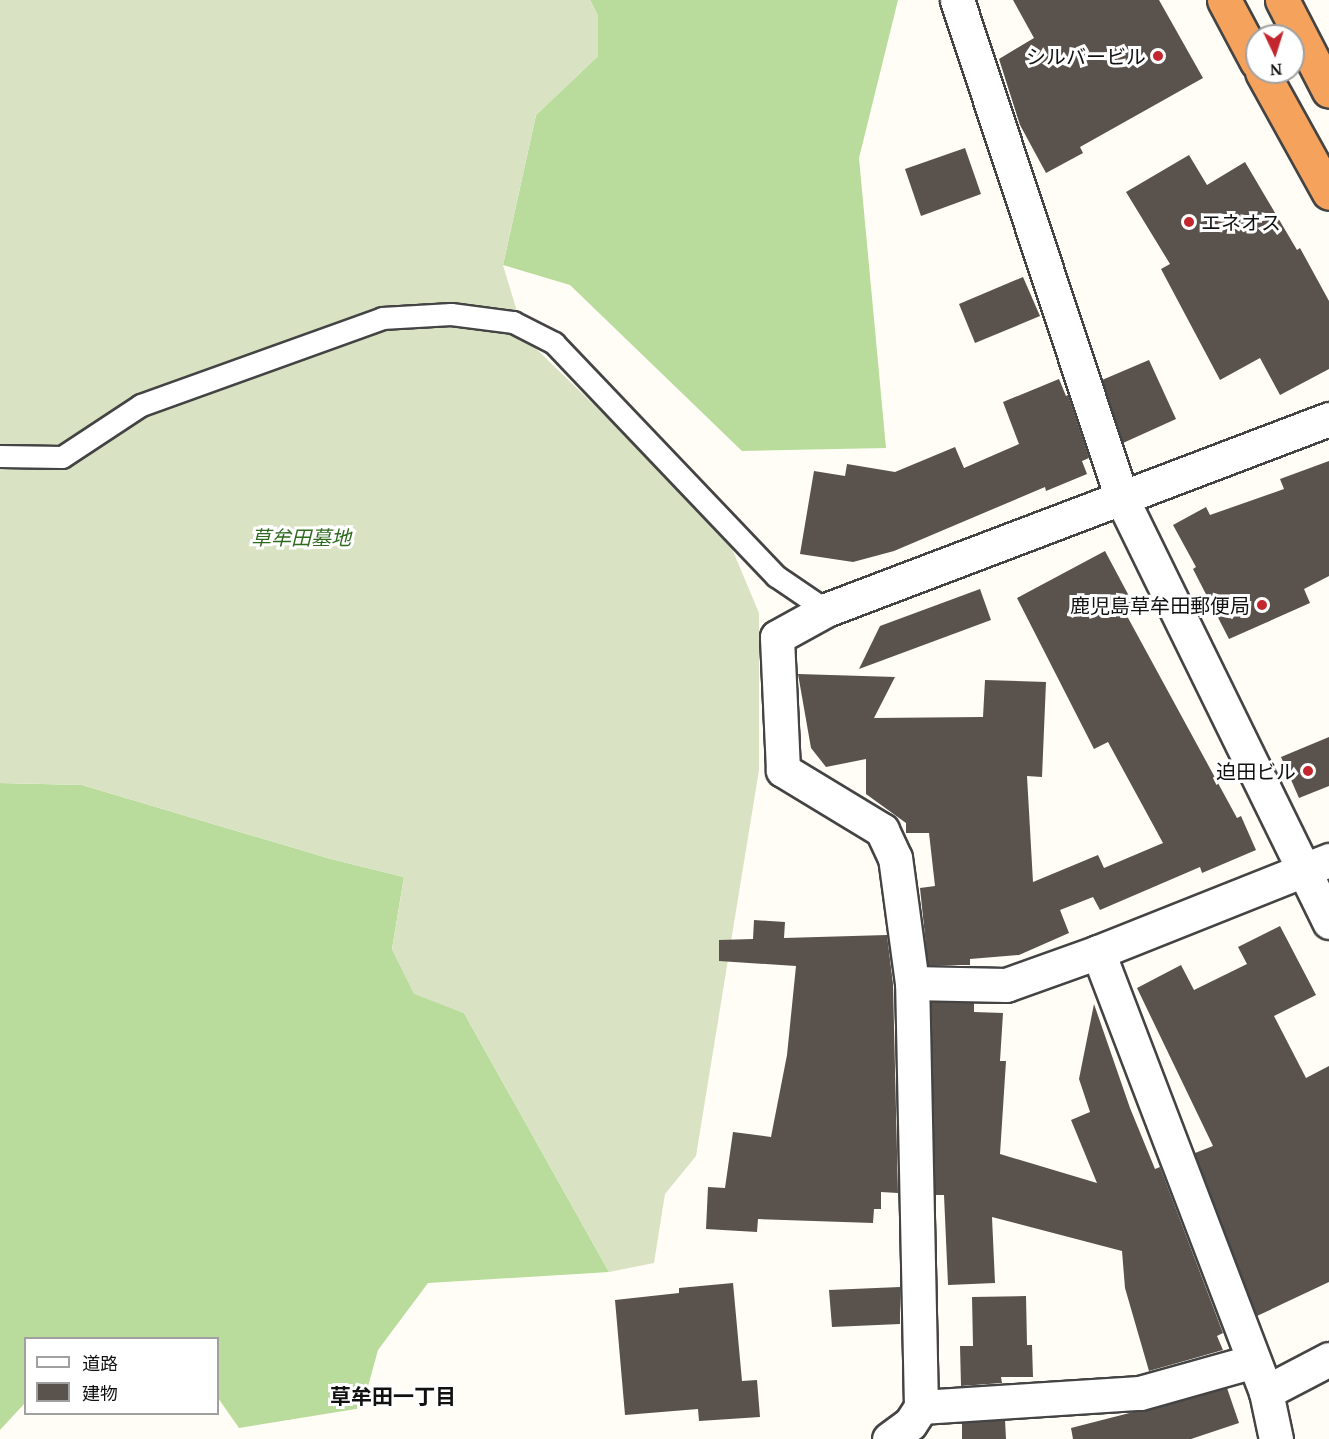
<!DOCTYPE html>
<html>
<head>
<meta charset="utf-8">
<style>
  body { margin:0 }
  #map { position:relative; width:1329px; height:1439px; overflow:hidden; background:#fffdf5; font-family:"PT Serif","Noto Sans JP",serif }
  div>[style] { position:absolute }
  .forest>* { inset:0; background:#b9dc9c }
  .cemetery>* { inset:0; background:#d9e3c4 }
  .building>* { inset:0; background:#5a524d }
  .roads { filter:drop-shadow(2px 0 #444) drop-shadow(-2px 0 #444) drop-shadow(0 2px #444) drop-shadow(0 -2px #444) }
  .lane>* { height:21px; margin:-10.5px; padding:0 10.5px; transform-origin:10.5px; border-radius:10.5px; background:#fff }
  .street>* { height:33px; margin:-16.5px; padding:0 16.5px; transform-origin:16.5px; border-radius:16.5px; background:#fff }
  .highway>* { height:33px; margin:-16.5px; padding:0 16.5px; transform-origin:16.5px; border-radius:16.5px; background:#f5a25d }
  .dots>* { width:16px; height:16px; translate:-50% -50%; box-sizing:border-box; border:3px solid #fff; border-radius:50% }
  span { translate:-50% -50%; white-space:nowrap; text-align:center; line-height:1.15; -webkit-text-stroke:6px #fff; paint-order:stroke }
  .poi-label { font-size:20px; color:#111 }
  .right { translate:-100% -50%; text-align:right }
  .left { translate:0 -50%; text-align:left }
  .park-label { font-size:20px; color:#2f6b1f; font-style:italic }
  .neighbourhood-label { font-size:21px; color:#111; font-weight:700 }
  .legend { position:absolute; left:24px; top:1337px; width:195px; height:78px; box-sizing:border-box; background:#fff; border:2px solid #a0a0a0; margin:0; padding:8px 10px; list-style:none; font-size:18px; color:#111 }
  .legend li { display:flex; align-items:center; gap:12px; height:30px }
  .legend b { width:30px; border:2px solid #a0a0a0 }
  .north { position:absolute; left:1245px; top:24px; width:60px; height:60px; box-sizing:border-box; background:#fff; border:2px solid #a0a0a0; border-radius:50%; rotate:176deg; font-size:16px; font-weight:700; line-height:24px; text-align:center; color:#111 }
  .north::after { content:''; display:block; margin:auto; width:21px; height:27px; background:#c4262e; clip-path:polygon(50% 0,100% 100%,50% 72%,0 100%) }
</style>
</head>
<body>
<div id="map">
  <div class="forest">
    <i style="clip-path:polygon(590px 0,898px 0,859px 158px,886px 448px,742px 451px,570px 285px,503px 265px,536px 115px,598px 56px,598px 16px)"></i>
    <i style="clip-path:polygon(0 783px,82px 785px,331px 859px,404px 877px,392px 949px,414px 993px,464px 1013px,609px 1272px,428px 1283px,378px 1350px,362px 1408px,239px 1428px,218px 1398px,218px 1338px,26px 1338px,25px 1403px,0 1430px)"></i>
  </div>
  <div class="cemetery">
    <i style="clip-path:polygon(0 0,590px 0,598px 16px,598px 56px,536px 115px,503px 265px,525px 338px,725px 532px,759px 613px,759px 770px,696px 1156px,665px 1194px,654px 1263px,609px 1272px,464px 1013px,414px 994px,392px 949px,404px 877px,331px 859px,82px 785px,0 783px)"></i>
  </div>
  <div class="building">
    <i style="clip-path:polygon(1013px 0,1159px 0,1203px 78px,1080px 147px,1083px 153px,1046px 173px,1020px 125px,999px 59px,1034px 38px)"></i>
    <i style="clip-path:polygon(965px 148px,981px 194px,921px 216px,905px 169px)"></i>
    <i style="clip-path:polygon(1189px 155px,1207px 185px,1245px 162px,1297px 250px,1300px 248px,1329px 301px,1329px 369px,1280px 395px,1260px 358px,1220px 380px,1161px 269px,1170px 264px,1126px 192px)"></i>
    <i style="clip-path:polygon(1023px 277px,1040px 316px,975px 343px,959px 304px)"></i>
    <i style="clip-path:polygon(1149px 360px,1176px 419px,1123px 443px,1102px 380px)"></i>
    <i style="clip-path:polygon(1059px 379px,1066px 396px,1068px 395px,1089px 458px,1082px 461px,1087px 474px,1046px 491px,1045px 487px,894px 551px,853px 562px,800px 554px,814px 471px,845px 476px,847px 464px,895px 472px,955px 447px,964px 468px,1019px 444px,1003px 402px)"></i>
    <i style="clip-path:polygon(1329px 461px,1329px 576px,1304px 589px,1310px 603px,1229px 639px,1193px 569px,1196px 567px,1173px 525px,1206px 507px,1210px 515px,1284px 489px,1280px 479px)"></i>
    <i style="clip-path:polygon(1105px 551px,1137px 611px,1127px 616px,1237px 818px,1241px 816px,1256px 850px,1202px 873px,1200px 867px,1100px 910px,1093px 897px,1060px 910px,1069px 933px,1019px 955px,970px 959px,970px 965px,928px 965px,920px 888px,935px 886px,929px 833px,906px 833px,906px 823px,866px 794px,866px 759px,826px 767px,811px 748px,798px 674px,895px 677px,874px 718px,983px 717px,985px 680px,1046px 682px,1042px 777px,1027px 776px,1033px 882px,1098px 855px,1104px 868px,1163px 843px,1108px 742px,1094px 749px,1017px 598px)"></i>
    <i style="clip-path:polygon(980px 589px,991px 620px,859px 669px,880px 626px)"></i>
    <i style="clip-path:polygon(1329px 737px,1329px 786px,1299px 798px,1281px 757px)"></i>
    <i style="clip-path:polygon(754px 920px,785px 922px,784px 938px,887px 935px,893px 984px,898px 1193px,881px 1192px,881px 1209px,874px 1209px,873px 1223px,758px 1219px,757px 1232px,706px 1229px,708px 1187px,725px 1188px,733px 1132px,771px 1137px,787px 1055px,796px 966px,719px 961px,719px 940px,753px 939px)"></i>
    <i style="clip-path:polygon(1280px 926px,1316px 995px,1274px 1016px,1306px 1078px,1329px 1066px,1329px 1282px,1257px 1316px,1195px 1153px,1213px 1146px,1137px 988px,1181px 965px,1194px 990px,1247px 964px,1238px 947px)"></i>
    <i style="clip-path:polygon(931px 1002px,974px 1003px,974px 1012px,1003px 1013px,1000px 1061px,1006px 1061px,1000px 1154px,1097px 1183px,1071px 1120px,1090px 1112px,1079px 1079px,1094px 1004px,1130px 1108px,1155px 1169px,1160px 1167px,1223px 1333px,1217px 1336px,1223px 1350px,1149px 1371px,1125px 1288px,1122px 1251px,992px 1217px,995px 1283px,948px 1285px,944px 1195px,935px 1195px)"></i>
    <i style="clip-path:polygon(733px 1283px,742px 1381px,757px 1380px,760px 1417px,699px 1421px,698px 1409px,625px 1415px,615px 1300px,679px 1293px,679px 1288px)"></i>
    <i style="clip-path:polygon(900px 1287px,900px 1324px,832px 1327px,829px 1290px)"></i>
    <i style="clip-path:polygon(1026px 1296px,1027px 1345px,1032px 1345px,1033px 1377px,1001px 1377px,1002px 1383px,961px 1386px,960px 1346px,973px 1346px,972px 1297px)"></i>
    <i style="clip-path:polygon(1227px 1388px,1239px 1423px,1191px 1439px,1073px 1439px,1071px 1428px)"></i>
    <i style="clip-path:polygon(1005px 1420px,1006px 1439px,962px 1439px,962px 1423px)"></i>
  </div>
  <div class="roads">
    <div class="lane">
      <i style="left:0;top:456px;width:62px;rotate:0.9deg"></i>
      <i style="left:62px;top:457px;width:95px;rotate:-33.4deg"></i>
      <i style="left:141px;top:405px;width:256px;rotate:-19.8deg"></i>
      <i style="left:382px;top:318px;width:69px;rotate:-3.3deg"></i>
      <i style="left:451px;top:314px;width:63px;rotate:7.4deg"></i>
      <i style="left:513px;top:322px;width:46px;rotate:27.1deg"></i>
      <i style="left:554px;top:343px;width:322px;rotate:46.4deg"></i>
      <i style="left:776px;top:576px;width:60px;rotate:34.2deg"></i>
    </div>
    <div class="street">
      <i style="left:957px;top:0;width:526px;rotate:71.7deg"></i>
      <i style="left:1122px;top:499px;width:471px;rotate:63.9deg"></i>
      <i style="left:1098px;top:952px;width:471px;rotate:69.1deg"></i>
      <i style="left:1266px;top:1392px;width:48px;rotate:78deg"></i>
      <i style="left:912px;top:983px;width:94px;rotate:1.2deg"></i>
      <i style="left:1006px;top:985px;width:98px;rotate:-19.7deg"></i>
      <i style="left:1098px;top:952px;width:249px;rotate:-21.7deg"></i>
      <i style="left:1266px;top:1392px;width:71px;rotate:-27.6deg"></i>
      <i style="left:921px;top:1407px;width:219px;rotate:-3.7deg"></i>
      <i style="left:1140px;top:1393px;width:118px;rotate:-15.7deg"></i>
      <i style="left:889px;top:1439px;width:26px;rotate:-36deg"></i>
      <i style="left:910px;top:1424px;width:20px;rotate:-57deg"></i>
      <i style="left:921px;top:1407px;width:424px;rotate:-91.2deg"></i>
      <i style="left:912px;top:983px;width:126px;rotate:-97.7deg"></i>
      <i style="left:895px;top:858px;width:31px;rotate:-115deg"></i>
      <i style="left:882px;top:830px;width:116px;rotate:-148.8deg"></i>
      <i style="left:783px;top:770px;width:133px;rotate:-92.6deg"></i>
      <i style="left:777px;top:637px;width:56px;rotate:-28.9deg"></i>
      <i style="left:826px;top:610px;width:538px;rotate:-20.79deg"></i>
    </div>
    <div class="highway">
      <i style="left:1224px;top:0;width:70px;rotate:62deg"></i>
      <i style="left:1282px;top:0;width:102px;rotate:62.7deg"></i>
      <i style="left:1262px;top:72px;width:138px;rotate:61deg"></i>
    </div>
  </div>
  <div class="dots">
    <i style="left:1158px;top:56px;background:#c4262e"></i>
    <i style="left:1189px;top:222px;background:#c4262e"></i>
    <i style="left:1262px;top:605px;background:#c4262e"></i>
    <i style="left:1308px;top:771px;background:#c4262e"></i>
  </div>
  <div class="poi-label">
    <span class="right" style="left:1146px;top:56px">シルバービル</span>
    <span class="left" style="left:1201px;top:222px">エネオス</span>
    <span class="right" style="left:1250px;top:605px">鹿児島草牟田郵便局</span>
    <span class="right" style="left:1296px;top:771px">迫田ビル</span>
  </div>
  <div class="park-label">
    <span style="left:301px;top:537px">草牟田墓地</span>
  </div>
  <div class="neighbourhood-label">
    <span style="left:393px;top:1396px">草牟田一丁目</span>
  </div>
  <ul class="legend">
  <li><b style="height:8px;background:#fff"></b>道路</li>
  <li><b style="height:16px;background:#5a524d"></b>建物</li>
  </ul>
  <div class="north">N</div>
</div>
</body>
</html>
